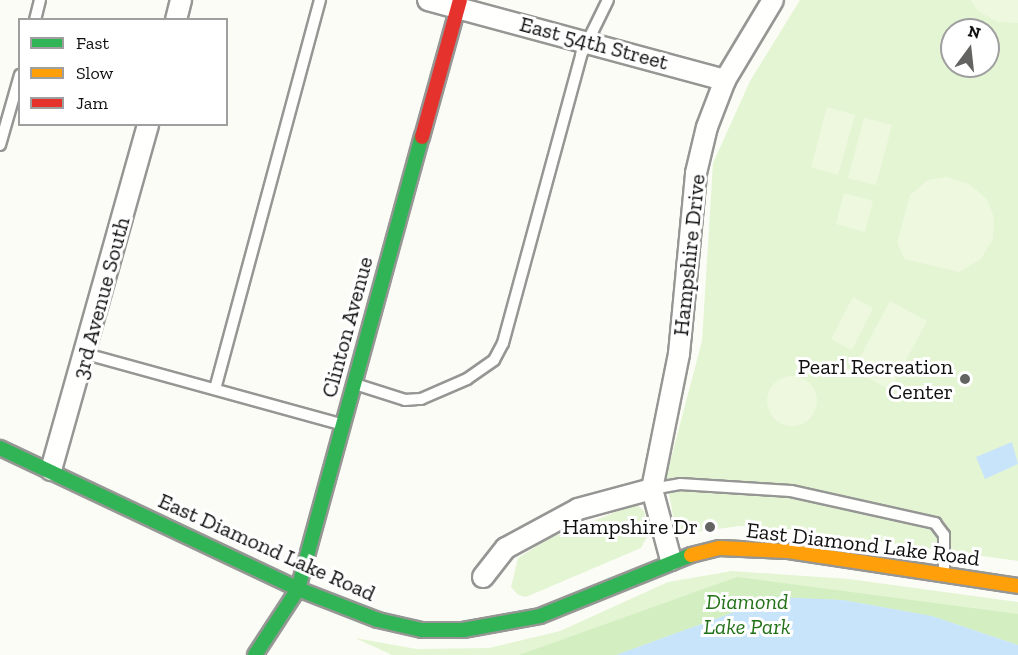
<!DOCTYPE html>
<html>
<head>
<meta charset="utf-8">
<style>
  body { margin:0 }
  #map { position:relative; width:1018px; height:655px; overflow:hidden; background:#fcfcf7; font-family:"Zilla Slab",serif }
  div>[style] { position:absolute }
  .green>* { inset:0; background:#e4f5d4 }
  .forest>* { inset:0; background:#d3eec1 }
  .pitch>* { inset:0; background:#eef8df }
  .round { border-radius:50% }
  .water>* { inset:0; background:#c8e4fb }
  .roads { filter:drop-shadow(2px 0 #969694) drop-shadow(-2px 0 #969694) drop-shadow(0 2px #969694) drop-shadow(0 -2px #969694) }
  .lane>* { height:10px; margin:-5px; padding:0 5px; transform-origin:5px; border-radius:5px; background:#fffffe }
  .street>* { height:20px; margin:-10px; padding:0 10px; transform-origin:10px; border-radius:10px; background:#fffffe }
  .fast>* { height:14px; margin:-7px; padding:0 7px; transform-origin:7px; border-radius:7px; background:#30b455 }
  .slow>* { height:14px; margin:-7px; padding:0 7px; transform-origin:7px; border-radius:7px; background:#ff9f0a }
  .jam>* { height:14px; margin:-7px; padding:0 7px; transform-origin:7px; border-radius:7px; background:#e5322d }
  .dots>* { width:16px; height:16px; translate:-50% -50%; box-sizing:border-box; border:3px solid #fff; border-radius:50% }
  span { translate:-50% -50%; white-space:nowrap; text-align:center; line-height:1.15; -webkit-text-stroke:6px #fff; paint-order:stroke }
  .street-label { font-size:22px; color:#101010 }
  .poi-label { font-size:22px; color:#101010 }
  .right { translate:-100% -50%; text-align:right }
  .park-label { font-size:22px; color:#227118; font-style:italic }
  .legend { position:absolute; left:18px; top:18px; width:210px; height:108px; box-sizing:border-box; background:#fff; border:2px solid #9f9f9f; margin:0; padding:8px 10px; list-style:none; font-size:18px; color:#101010 }
  .legend li { display:flex; align-items:center; gap:12px; height:30px }
  .legend b { width:30px; border:2px solid #9f9f9f }
  .north { position:absolute; left:940px; top:18px; width:60px; height:60px; box-sizing:border-box; background:#fff; border:2px solid #9f9f9f; border-radius:50%; rotate:15deg; font-size:16px; font-weight:700; line-height:24px; text-align:center; color:#101010 }
  .north::after { content:''; display:block; margin:auto; width:21px; height:27px; background:#636361; clip-path:polygon(50% 0,100% 100%,50% 72%,0 100%) }
</style>
</head>
<body>
<div id="map">
  <div class="green">
    <i style="clip-path:polygon(evenodd,800px 0,1018px 0,1018px 561px,798px 530px,740px 526px,687px 533px,675px 527px,666px 477px,702px 341px,713px 163px,750px 81px,800px 0,952px 30px,988px 30px,988px 66px,952px 66px,952px 30px)"></i>
    <i style="clip-path:polygon(636px 504px,644px 511px,649px 533px,641px 548px,526px 597px,518px 595px,511px 587px,518px 558px,548px 539px)"></i>
    <i style="clip-path:polygon(732px 571px,849px 579px,1018px 602px,1018px 655px,392px 655px,355px 638px,417px 649px,489px 648px,560px 631px,668px 582px)"></i>
  </div>
  <div class="forest">
    <i style="clip-path:polygon(737px 577px,1018px 614px,1018px 645px,932px 616px,843px 600px,776px 597px,616px 655px,519px 655px)"></i>
  </div>
  <div class="pitch">
    <i style="clip-path:polygon(971px 0,1018px 0,1018px 23px,998px 22px,978px 11px)"></i>
    <i style="clip-path:polygon(827px 107px,855px 115px,838px 175px,811px 167px)"></i>
    <i style="clip-path:polygon(864px 118px,892px 125px,876px 185px,848px 178px)"></i>
    <i style="clip-path:polygon(947px 177px,969px 184px,987px 199px,994px 218px,993px 239px,981px 259px,959px 272px,905px 259px,897px 243px,910px 195px,928px 180px)"></i>
    <i style="clip-path:polygon(844px 193px,873px 201px,865px 232px,836px 224px)"></i>
    <i style="clip-path:polygon(853px 297px,873px 308px,852px 350px,831px 339px)"></i>
    <i style="clip-path:polygon(890px 301px,927px 321px,890px 390px,853px 370px)"></i>
    <i class="round" style="left:767px;top:376px;width:50px;height:50px"></i>
  </div>
  <div class="water">
    <i style="clip-path:polygon(1012px 442px,1018px 464px,985px 479px,976px 457px)"></i>
    <i style="clip-path:polygon(776px 597px,843px 600px,932px 616px,1018px 645px,1018px 655px,616px 655px)"></i>
  </div>
  <div class="roads">
    <div class="lane">
      <i style="left:35px;top:20px;width:21px;rotate:-76deg"></i>
      <i style="left:0;top:145px;width:73px;rotate:-74.1deg"></i>
      <i style="left:86px;top:354px;width:267px;rotate:15.4deg"></i>
      <i style="left:355px;top:384px;width:52px;rotate:17.7deg"></i>
      <i style="left:405px;top:400px;width:16px;rotate:-4deg"></i>
      <i style="left:421px;top:399px;width:50px;rotate:-23.5deg"></i>
      <i style="left:467px;top:379px;width:33px;rotate:-35deg"></i>
      <i style="left:494px;top:360px;width:19px;rotate:-62deg"></i>
      <i style="left:503px;top:343px;width:298px;rotate:-74.8deg"></i>
      <i style="left:581px;top:55px;width:61px;rotate:-63.9deg"></i>
      <i style="left:215px;top:389px;width:403px;rotate:-74.9deg"></i>
      <i style="left:652px;top:489px;width:28px;rotate:-10deg"></i>
      <i style="left:680px;top:484px;width:111px;rotate:3.6deg"></i>
      <i style="left:791px;top:491px;width:148px;rotate:12.5deg"></i>
      <i style="left:935px;top:523px;width:15px;rotate:53deg"></i>
      <i style="left:944px;top:535px;width:39px;rotate:90deg"></i>
    </div>
    <div class="street">
      <i style="left:428px;top:0;width:308px;rotate:15.1deg"></i>
      <i style="left:176px;top:20px;width:21px;rotate:-76deg"></i>
      <i style="left:51px;top:470px;width:359px;rotate:-74.3deg"></i>
      <i style="left:671px;top:560px;width:73px;rotate:-105deg"></i>
      <i style="left:652px;top:489px;width:138px;rotate:-78.7deg"></i>
      <i style="left:679px;top:354px;width:182px;rotate:-84.6deg"></i>
      <i style="left:696px;top:173px;width:47px;rotate:-76.6deg"></i>
      <i style="left:707px;top:127px;width:50px;rotate:-69deg"></i>
      <i style="left:725px;top:80px;width:93px;rotate:-59deg"></i>
      <i style="left:483px;top:577px;width:37px;rotate:-52deg"></i>
      <i style="left:506px;top:548px;width:82px;rotate:-28.4deg"></i>
      <i style="left:578px;top:509px;width:77px;rotate:-15.1deg"></i>
    </div>
    <div class="fast">
      <i style="left:0;top:448px;width:330px;rotate:25.3deg"></i>
      <i style="left:298px;top:589px;width:86px;rotate:21.2deg"></i>
      <i style="left:378px;top:620px;width:45px;rotate:12.8deg"></i>
      <i style="left:422px;top:630px;width:41px"></i>
      <i style="left:463px;top:630px;width:78px;rotate:-10.3deg"></i>
      <i style="left:540px;top:616px;width:163px;rotate:-22deg"></i>
      <i style="left:255px;top:655px;width:79px;rotate:-56.9deg"></i>
      <i style="left:298px;top:589px;width:469px;rotate:-74.7deg"></i>
    </div>
    <div class="slow">
      <i style="left:691px;top:555px;width:29px;rotate:-14deg"></i>
      <i style="left:719px;top:548px;width:68px;rotate:2.5deg"></i>
      <i style="left:787px;top:551px;width:234px;rotate:8.6deg"></i>
    </div>
    <div class="jam">
      <i style="left:422px;top:137px;width:142px;rotate:-74.5deg"></i>
    </div>
  </div>
  <div class="dots">
    <i style="left:965px;top:379px;background:#636361"></i>
    <i style="left:710px;top:527px;background:#636361"></i>
  </div>
  <div class="street-label">
    <span style="left:594px;top:43px;rotate:15deg">East 54th Street</span>
    <span style="left:689px;top:255px;rotate:-84deg">Hampshire Drive</span>
    <span style="left:101px;top:298px;rotate:-75deg">3rd Avenue South</span>
    <span style="left:347px;top:327px;rotate:-75deg">Clinton Avenue</span>
    <span style="left:863px;top:544px;rotate:7deg">East Diamond Lake Road</span>
    <span style="left:267px;top:547px;rotate:24deg">East Diamond Lake Road</span>
  </div>
  <div class="poi-label">
    <span class="right" style="left:953px;top:379px">Pearl Recreation<br>Center</span>
    <span class="right" style="left:698px;top:527px">Hampshire Dr</span>
  </div>
  <div class="park-label">
    <span style="left:747px;top:614px">Diamond<br>Lake Park</span>
  </div>
  <ul class="legend">
  <li><b style="height:8px;background:#30b455"></b>Fast</li>
  <li><b style="height:8px;background:#ff9f0a"></b>Slow</li>
  <li><b style="height:8px;background:#e5322d"></b>Jam</li>
  </ul>
  <div class="north">N</div>
</div>
</body>
</html>
